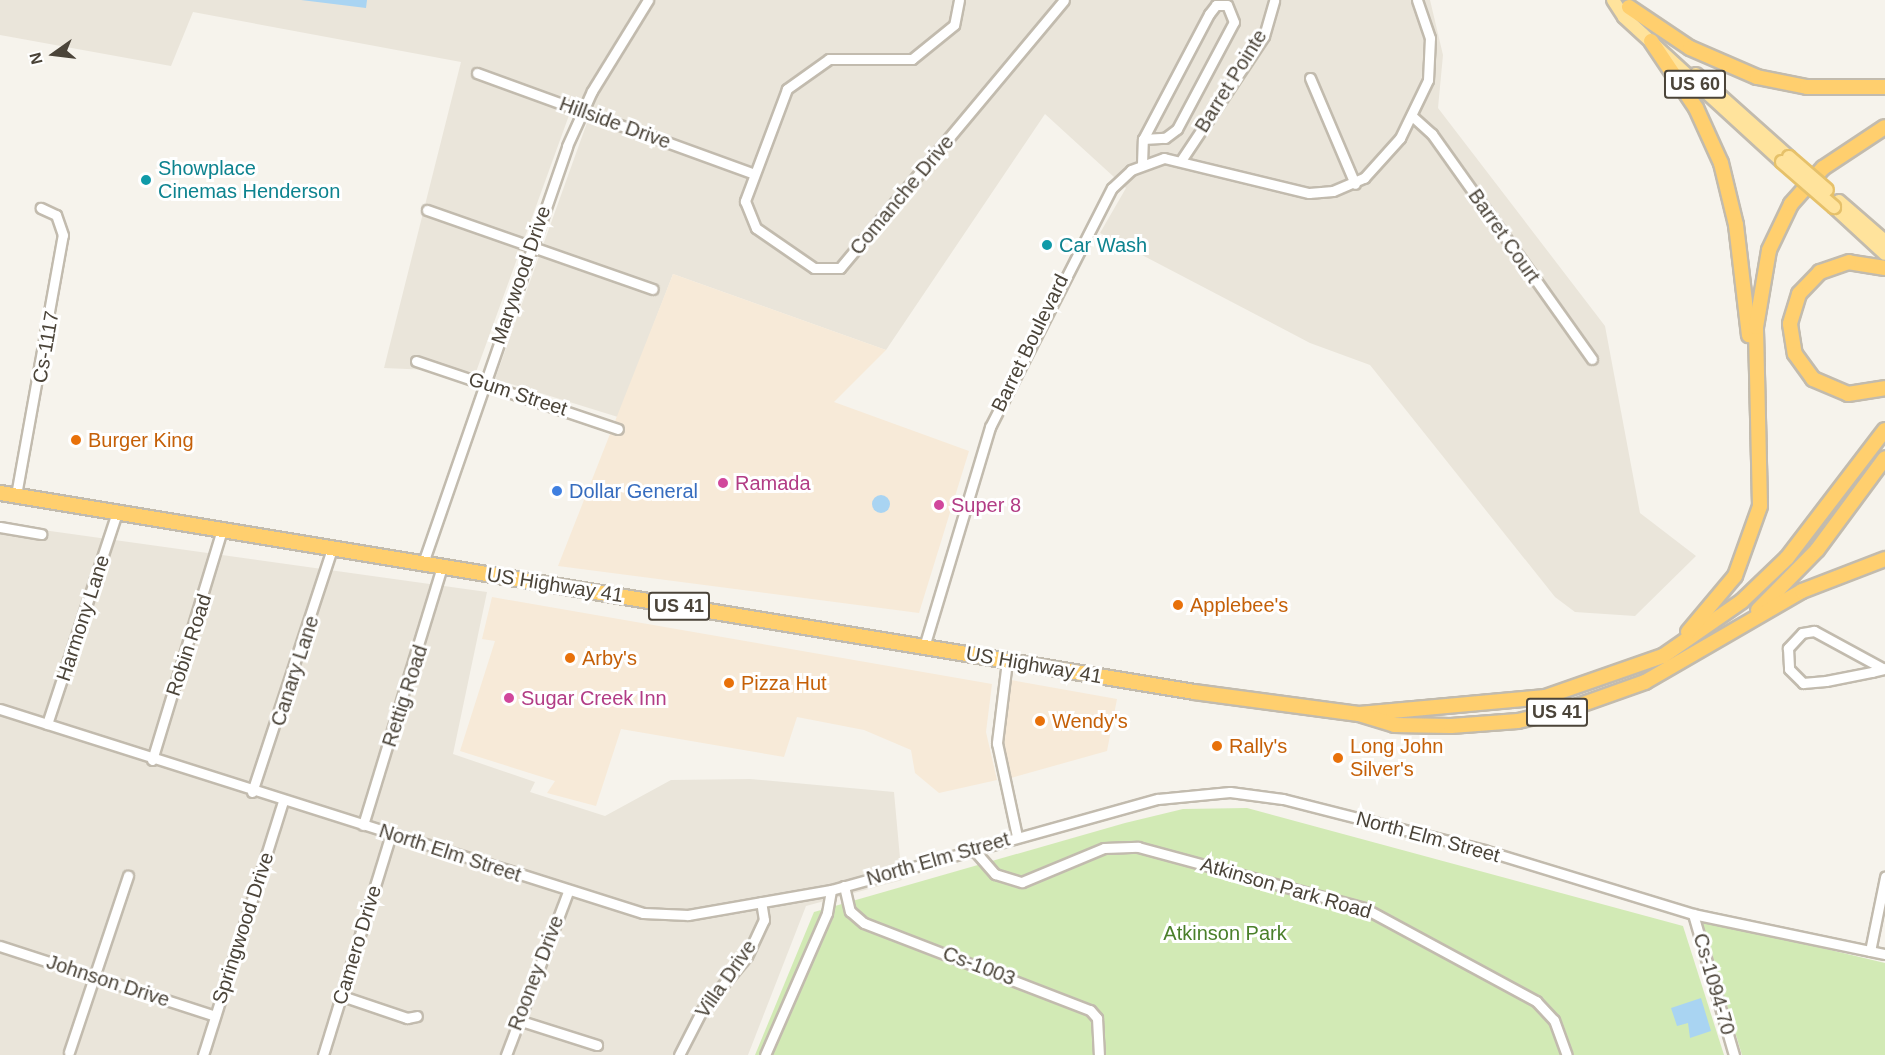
<!DOCTYPE html>
<html>
<head>
<meta charset="utf-8">
<style>
  body { margin:0 }
  #map { position:relative; width:1885px; height:1055px; overflow:hidden; background:#f6f3ec; font-family:Arial,sans-serif }
  div>[style] { position:absolute }
  .residential>* { inset:0; background:#eae5da }
  .commercial>* { inset:0; background:#f7ead8 }
  .green>* { inset:0; background:#d2eab5 }
  .water>* { inset:0; background:#a9d4f2 }
  .round { border-radius:50% }
  .roads { filter:drop-shadow(2px 0 #c2bbae) drop-shadow(-2px 0 #c2bbae) drop-shadow(0 2px #c2bbae) drop-shadow(0 -2px #c2bbae) }
  .minor>* { height:9px; margin:-4.5px; padding:0 4.5px; transform-origin:4.5px; border-radius:4.5px; background:#fff }
  .major>* { height:12px; margin:-6px; padding:0 6px; transform-origin:6px; border-radius:6px; background:#ffe39c }
  .highway>* { height:14px; margin:-7px; padding:0 7px; transform-origin:7px; border-radius:7px; background:#ffcf6e }
  .bridges { filter:drop-shadow(2px 0 #e6c16a) drop-shadow(-2px 0 #e6c16a) drop-shadow(0 2px #e6c16a) drop-shadow(0 -2px #e6c16a) }
  .major-bridge>* { height:12px; margin:-6px; padding:0 6px; transform-origin:6px; border-radius:6px; background:#ffe39c }
  .dots>* { width:16px; height:16px; translate:-50% -50%; box-sizing:border-box; border:3px solid #fff; border-radius:50% }
  span { translate:-50% -50%; white-space:nowrap; text-align:center; line-height:1.15; -webkit-text-stroke:6px #fff; paint-order:stroke }
  .shield-label span { padding:2px 4px; background:#fff; border:2px solid; border-radius:4px; -webkit-text-stroke-width:0 }
  .shield-label { font-size:18px; color:#4b4439; font-weight:700 }
  .street-label { font-size:20px; color:#4b4439 }
  .culture-label { font-size:20px; color:#0d838f }
  .left { translate:0 -50%; text-align:left }
  .food-label { font-size:20px; color:#c56008 }
  .hotel-label { font-size:20px; color:#b23c85 }
  .shop-label { font-size:20px; color:#366cbe }
  .park-label { font-size:20px; color:#4a7f2a }
  .north { position:absolute; left:24px; top:24px; width:60px; height:60px; -webkit-text-stroke:4px #fff; paint-order:stroke; rotate:256deg; font-size:16px; font-weight:700; line-height:24px; text-align:center; color:#4b4439 }
  .north::after { content:''; display:block; margin:auto; width:21px; height:27px; background:#4b4439; clip-path:polygon(50% 0,100% 100%,50% 72%,0 100%) }
</style>
</head>
<body>
<div id="map">
  <div class="residential">
    <i style="clip-path:polygon(0 0,1430px 0,1443px 55px,1438px 108px,1605px 326px,1640px 513px,1696px 556px,1635px 616px,1575px 612px,1555px 597px,1370px 365px,1310px 343px,1100px 233px,1126px 188px,1045px 114px,886px 350px,673px 274px,618px 417px,495px 379px,593px 106px,576px 96px,476px 372px,384px 368px,461px 62px,193px 12px,171px 66px,0 35px)"></i>
    <i style="clip-path:polygon(0 524px,487px 592px,453px 754px,535px 782px,530px 792px,605px 816px,671px 780px,750px 779px,894px 792px,902px 880px,806px 906px,748px 1055px,0 1055px)"></i>
  </div>
  <div class="commercial">
    <i style="clip-path:polygon(673px 274px,886px 350px,834px 402px,969px 451px,919px 613px,558px 566px)"></i>
    <i style="clip-path:polygon(492px 597px,992px 684px,986px 732px,997px 780px,939px 793px,915px 773px,911px 750px,864px 730px,797px 717px,784px 757px,621px 729px,596px 806px,547px 793px,555px 781px,460px 751px,495px 641px,482px 639px)"></i>
    <i style="clip-path:polygon(1011px 680px,1117px 699px,1107px 751px,1007px 779px,1002px 739px)"></i>
  </div>
  <div class="green">
    <i style="clip-path:polygon(1247px 808px,1683px 926px,1724px 1055px,755px 1055px,814px 912px,1125px 823px,1183px 809px)"></i>
    <i style="clip-path:polygon(1701px 919px,1885px 963px,1885px 1055px,1742px 1055px)"></i>
  </div>
  <div class="water">
    <i style="clip-path:polygon(301px 0,367px 0,366px 8px)"></i>
    <i class="round" style="left:872px;top:495px;width:18px;height:18px"></i>
    <i style="clip-path:polygon(1701px 998px,1711px 1031px,1690px 1038px,1688px 1023px,1677px 1026px,1671px 1008px)"></i>
  </div>
  <div class="roads">
    <div class="minor">
      <i style="left:959px;top:0;width:25px;rotate:101deg"></i>
      <i style="left:954px;top:25px;width:54px;rotate:141deg"></i>
      <i style="left:912px;top:59px;width:83px;rotate:180deg"></i>
      <i style="left:829px;top:59px;width:52px;rotate:144.5deg"></i>
      <i style="left:787px;top:89px;width:120px;rotate:110.6deg"></i>
      <i style="left:745px;top:201px;width:29px;rotate:68deg"></i>
      <i style="left:756px;top:228px;width:70px;rotate:34.6deg"></i>
      <i style="left:814px;top:268px;width:26px"></i>
      <i style="left:840px;top:268px;width:349px;rotate:-50.1deg"></i>
      <i style="left:477px;top:73px;width:293px;rotate:20deg"></i>
      <i style="left:1310px;top:78px;width:115px;rotate:67deg"></i>
      <i style="left:1412px;top:116px;width:27px;rotate:42deg"></i>
      <i style="left:1432px;top:134px;width:276px;rotate:54.6deg"></i>
      <i style="left:1182px;top:159px;width:148px;rotate:-56.3deg"></i>
      <i style="left:1264px;top:36px;width:37px;rotate:-74deg"></i>
      <i style="left:1142px;top:164px;width:25px;rotate:-88deg"></i>
      <i style="left:1143px;top:139px;width:22px;rotate:-3deg"></i>
      <i style="left:1165px;top:138px;width:15px;rotate:-37deg"></i>
      <i style="left:1177px;top:129px;width:121px;rotate:-62deg"></i>
      <i style="left:1234px;top:22px;width:18px;rotate:-112deg"></i>
      <i style="left:1227px;top:5px;width:11px;rotate:180deg"></i>
      <i style="left:1216px;top:5px;width:11px;rotate:128deg"></i>
      <i style="left:1209px;top:14px;width:141px;rotate:117.8deg"></i>
      <i style="left:427px;top:210px;width:239px;rotate:19.3deg"></i>
      <i style="left:416px;top:361px;width:213px;rotate:18.6deg"></i>
      <i style="left:16px;top:495px;width:264px;rotate:-79.8deg"></i>
      <i style="left:63px;top:235px;width:21px;rotate:-109deg"></i>
      <i style="left:56px;top:215px;width:17px;rotate:-155deg"></i>
      <i style="left:0;top:527px;width:42px;rotate:9.7deg"></i>
      <i style="left:423px;top:563px;width:441px;rotate:-70.9deg"></i>
      <i style="left:567px;top:146px;width:60px;rotate:-65.6deg"></i>
      <i style="left:592px;top:91px;width:107px;rotate:-58.4deg"></i>
      <i style="left:924px;top:647px;width:230px;rotate:-73.3deg"></i>
      <i style="left:990px;top:427px;width:268px;rotate:-63deg"></i>
      <i style="left:1112px;top:188px;width:26px;rotate:-43deg"></i>
      <i style="left:1131px;top:170px;width:35px;rotate:-20deg"></i>
      <i style="left:1164px;top:158px;width:149px;rotate:13.6deg"></i>
      <i style="left:1309px;top:193px;width:24px;rotate:-5deg"></i>
      <i style="left:1333px;top:191px;width:34px;rotate:-23deg"></i>
      <i style="left:1364px;top:178px;width:54px;rotate:-48deg"></i>
      <i style="left:1400px;top:138px;width:64px;rotate:-64.2deg"></i>
      <i style="left:1428px;top:80px;width:42px;rotate:-87.3deg"></i>
      <i style="left:1430px;top:38px;width:40px;rotate:-108.9deg"></i>
      <i style="left:1007px;top:661px;width:83px;rotate:97deg"></i>
      <i style="left:997px;top:743px;width:95px;rotate:77.9deg"></i>
      <i style="left:1884px;top:669px;width:80px;rotate:-151.5deg"></i>
      <i style="left:1814px;top:631px;width:12px;rotate:171deg"></i>
      <i style="left:1802px;top:633px;width:21px;rotate:133deg"></i>
      <i style="left:1788px;top:648px;width:21px;rotate:87deg"></i>
      <i style="left:1789px;top:669px;width:20px;rotate:45deg"></i>
      <i style="left:1803px;top:683px;width:23px;rotate:-5deg"></i>
      <i style="left:1826px;top:681px;width:47px;rotate:-11.1deg"></i>
      <i style="left:1872px;top:672px;width:12px;rotate:-14deg"></i>
      <i style="left:1884px;top:669px;width:1px;rotate:-45deg"></i>
      <i style="left:0;top:709px;width:675px;rotate:17.6deg"></i>
      <i style="left:643px;top:913px;width:45px;rotate:2.5deg"></i>
      <i style="left:688px;top:915px;width:145px;rotate:-9.9deg"></i>
      <i style="left:831px;top:890px;width:339px;rotate:-15.6deg"></i>
      <i style="left:1158px;top:799px;width:72px;rotate:-5.6deg"></i>
      <i style="left:1230px;top:792px;width:53px;rotate:7.5deg"></i>
      <i style="left:1283px;top:799px;width:207px;rotate:14.2deg"></i>
      <i style="left:1484px;top:850px;width:219px;rotate:17deg"></i>
      <i style="left:1693px;top:914px;width:196px;rotate:11.8deg"></i>
      <i style="left:47px;top:724px;width:223px;rotate:-71.7deg"></i>
      <i style="left:152px;top:760px;width:241px;rotate:-73.1deg"></i>
      <i style="left:252px;top:792px;width:257px;rotate:-71.8deg"></i>
      <i style="left:363px;top:825px;width:271px;rotate:-73deg"></i>
      <i style="left:974px;top:850px;width:32px;rotate:49deg"></i>
      <i style="left:995px;top:874px;width:28px;rotate:17deg"></i>
      <i style="left:1022px;top:882px;width:89px;rotate:-22.5deg"></i>
      <i style="left:1104px;top:848px;width:34px;rotate:-2deg"></i>
      <i style="left:1138px;top:847px;width:234px;rotate:15.1deg"></i>
      <i style="left:1364px;top:908px;width:196px;rotate:28.4deg"></i>
      <i style="left:1536px;top:1001px;width:26px;rotate:47deg"></i>
      <i style="left:1554px;top:1020px;width:37px;rotate:70deg"></i>
      <i style="left:844px;top:886px;width:26px;rotate:77deg"></i>
      <i style="left:850px;top:911px;width:18px;rotate:41deg"></i>
      <i style="left:864px;top:923px;width:242px;rotate:21.1deg"></i>
      <i style="left:1090px;top:1010px;width:11px;rotate:49deg"></i>
      <i style="left:1097px;top:1018px;width:37px;rotate:87deg"></i>
      <i style="left:1693px;top:914px;width:147px;rotate:73.8deg"></i>
      <i style="left:0;top:946px;width:226px;rotate:18deg"></i>
      <i style="left:1870px;top:951px;width:76px;rotate:-78.5deg"></i>
      <i style="left:342px;top:996px;width:69px;rotate:18.7deg"></i>
      <i style="left:407px;top:1018px;width:10px;rotate:-11deg"></i>
      <i style="left:518px;top:1020px;width:83px;rotate:17.6deg"></i>
      <i style="left:69px;top:1052px;width:186px;rotate:-71.5deg"></i>
      <i style="left:203px;top:1055px;width:266px;rotate:-72.5deg"></i>
      <i style="left:323px;top:1055px;width:231px;rotate:-72.9deg"></i>
      <i style="left:506px;top:1055px;width:174px;rotate:-69.2deg"></i>
      <i style="left:679px;top:1055px;width:51px;rotate:-62.9deg"></i>
      <i style="left:702px;top:1010px;width:70px;rotate:-50.2deg"></i>
      <i style="left:747px;top:956px;width:40px;rotate:-65deg"></i>
      <i style="left:764px;top:920px;width:18px;rotate:-99deg"></i>
      <i style="left:765px;top:1055px;width:155px;rotate:-66.4deg"></i>
      <i style="left:827px;top:913px;width:23px;rotate:-80deg"></i>
    </div>
    <div class="major">
      <i style="left:1613px;top:0;width:20px;rotate:57deg"></i>
      <i style="left:1624px;top:17px;width:214px;rotate:42.5deg"></i>
      <i style="left:1696px;top:74px;width:125px;rotate:41.7deg"></i>
      <i style="left:1839px;top:201px;width:61px;rotate:41deg"></i>
      <i style="left:1834px;top:207px;width:69px;rotate:42.7deg"></i>
    </div>
    <div class="highway">
      <i style="left:1629px;top:7px;width:73px;rotate:33.9deg"></i>
      <i style="left:1690px;top:48px;width:73px;rotate:23.4deg"></i>
      <i style="left:1757px;top:77px;width:51px;rotate:11.3deg"></i>
      <i style="left:1807px;top:87px;width:78px"></i>
      <i style="left:1651px;top:41px;width:81px;rotate:56.1deg"></i>
      <i style="left:1696px;top:108px;width:60px;rotate:65.6deg"></i>
      <i style="left:1721px;top:163px;width:64px;rotate:76.4deg"></i>
      <i style="left:1736px;top:225px;width:111px;rotate:83.3deg"></i>
      <i style="left:1885px;top:268px;width:36px;rotate:-171deg"></i>
      <i style="left:1849px;top:262px;width:31px;rotate:161deg"></i>
      <i style="left:1820px;top:272px;width:30px;rotate:134deg"></i>
      <i style="left:1799px;top:294px;width:31px;rotate:107deg"></i>
      <i style="left:1790px;top:324px;width:30px;rotate:81deg"></i>
      <i style="left:1795px;top:354px;width:31px;rotate:54deg"></i>
      <i style="left:1813px;top:379px;width:38px;rotate:23deg"></i>
      <i style="left:1848px;top:394px;width:37px;rotate:-9deg"></i>
      <i style="left:0;top:493px;width:1210px;rotate:9.46deg"></i>
      <i style="left:1194px;top:692px;width:166px;rotate:7.6deg"></i>
      <i style="left:1359px;top:714px;width:187px;rotate:-5.2deg"></i>
      <i style="left:1545px;top:697px;width:125px;rotate:-19.2deg"></i>
      <i style="left:1663px;top:656px;width:96px;rotate:-34.8deg"></i>
      <i style="left:1742px;top:601px;width:62px;rotate:-43.7deg"></i>
      <i style="left:1787px;top:558px;width:161px;rotate:-52.6deg"></i>
      <i style="left:1758px;top:610px;width:84px;rotate:-45.5deg"></i>
      <i style="left:1817px;top:550px;width:114px;rotate:-53.5deg"></i>
      <i style="left:1688px;top:632px;width:73px;rotate:-50deg"></i>
      <i style="left:1735px;top:576px;width:74px;rotate:-70.3deg"></i>
      <i style="left:1760px;top:506px;width:179px;rotate:-91.3deg"></i>
      <i style="left:1756px;top:327px;width:78px;rotate:-80.4deg"></i>
      <i style="left:1769px;top:250px;width:51px;rotate:-64.4deg"></i>
      <i style="left:1791px;top:204px;width:48px;rotate:-48.4deg"></i>
      <i style="left:1823px;top:168px;width:74px;rotate:-33.5deg"></i>
      <i style="left:1359px;top:714px;width:37px;rotate:17deg"></i>
      <i style="left:1394px;top:725px;width:57px;rotate:1deg"></i>
      <i style="left:1451px;top:726px;width:67px;rotate:-4.3deg"></i>
      <i style="left:1518px;top:721px;width:52px;rotate:-13.2deg"></i>
      <i style="left:1569px;top:709px;width:81px;rotate:-19.6deg"></i>
      <i style="left:1645px;top:682px;width:181px;rotate:-30.1deg"></i>
      <i style="left:1802px;top:591px;width:89px;rotate:-21.1deg"></i>
    </div>
  </div>
  <div class="bridges">
    <div class="major-bridge">
      <i style="left:1789px;top:157px;width:50px;rotate:41deg"></i>
      <i style="left:1782px;top:162px;width:69px;rotate:40.9deg"></i>
    </div>
  </div>
  <div class="dots">
    <i style="left:146px;top:180px;background:#0f9aa8"></i>
    <i style="left:1047px;top:245px;background:#0f9aa8"></i>
    <i style="left:76px;top:440px;background:#e8710a"></i>
    <i style="left:723px;top:483px;background:#d1479c"></i>
    <i style="left:557px;top:491px;background:#3f7fe0"></i>
    <i style="left:939px;top:505px;background:#d1479c"></i>
    <i style="left:1178px;top:605px;background:#e8710a"></i>
    <i style="left:570px;top:658px;background:#e8710a"></i>
    <i style="left:729px;top:683px;background:#e8710a"></i>
    <i style="left:509px;top:698px;background:#d1479c"></i>
    <i style="left:1040px;top:721px;background:#e8710a"></i>
    <i style="left:1217px;top:746px;background:#e8710a"></i>
    <i style="left:1338px;top:758px;background:#e8710a"></i>
  </div>
  <div class="shield-label">
    <span style="left:1695px;top:84px">US 60</span>
    <span style="left:679px;top:606px">US 41</span>
    <span style="left:1557px;top:712px">US 41</span>
  </div>
  <div class="street-label">
    <span style="left:1231px;top:81px;rotate:-58deg">Barret Pointe</span>
    <span style="left:615px;top:123px;rotate:20deg">Hillside Drive</span>
    <span style="left:902px;top:195px;rotate:-50deg">Comanche Drive</span>
    <span style="left:1504px;top:236px;rotate:55deg">Barret Court</span>
    <span style="left:521px;top:275px;rotate:-71deg">Marywood Drive</span>
    <span style="left:1030px;top:343px;rotate:-64deg">Barret Boulevard</span>
    <span style="left:46px;top:347px;rotate:-80deg">Cs-1117</span>
    <span style="left:518px;top:394px;rotate:18deg">Gum Street</span>
    <span style="left:555px;top:585px;rotate:9deg">US Highway 41</span>
    <span style="left:83px;top:618px;rotate:-72deg">Harmony Lane</span>
    <span style="left:189px;top:645px;rotate:-72deg">Robin Road</span>
    <span style="left:1034px;top:665px;rotate:10deg">US Highway 41</span>
    <span style="left:295px;top:671px;rotate:-72deg">Canary Lane</span>
    <span style="left:405px;top:696px;rotate:-72deg">Rettig Road</span>
    <span style="left:1428px;top:837px;rotate:15deg">North Elm Street</span>
    <span style="left:450px;top:853px;rotate:18deg">North Elm Street</span>
    <span style="left:938px;top:859px;rotate:-16deg">North Elm Street</span>
    <span style="left:1286px;top:888px;rotate:16deg">Atkinson Park Road</span>
    <span style="left:243px;top:928px;rotate:-72deg">Springwood Drive</span>
    <span style="left:357px;top:945px;rotate:-73deg">Camero Drive</span>
    <span style="left:979px;top:966px;rotate:21deg">Cs-1003</span>
    <span style="left:536px;top:973px;rotate:-69deg">Rooney Drive</span>
    <span style="left:726px;top:979px;rotate:-55deg">Villa Drive</span>
    <span style="left:108px;top:981px;rotate:18deg">Johnson Drive</span>
    <span style="left:1714px;top:984px;rotate:74deg">Cs-1094-70</span>
  </div>
  <div class="culture-label">
    <span class="left" style="left:158px;top:180px">Showplace<br>Cinemas Henderson</span>
    <span class="left" style="left:1059px;top:245px">Car Wash</span>
  </div>
  <div class="food-label">
    <span class="left" style="left:88px;top:440px">Burger King</span>
    <span class="left" style="left:1190px;top:605px">Applebee's</span>
    <span class="left" style="left:582px;top:658px">Arby's</span>
    <span class="left" style="left:741px;top:683px">Pizza Hut</span>
    <span class="left" style="left:1052px;top:721px">Wendy's</span>
    <span class="left" style="left:1229px;top:746px">Rally's</span>
    <span class="left" style="left:1350px;top:758px">Long John<br>Silver's</span>
  </div>
  <div class="hotel-label">
    <span class="left" style="left:735px;top:483px">Ramada</span>
    <span class="left" style="left:951px;top:505px">Super 8</span>
    <span class="left" style="left:521px;top:698px">Sugar Creek Inn</span>
  </div>
  <div class="shop-label">
    <span class="left" style="left:569px;top:491px">Dollar General</span>
  </div>
  <div class="park-label">
    <span style="left:1225px;top:933px">Atkinson Park</span>
  </div>
  <div class="north">N</div>
</div>
</body>
</html>
